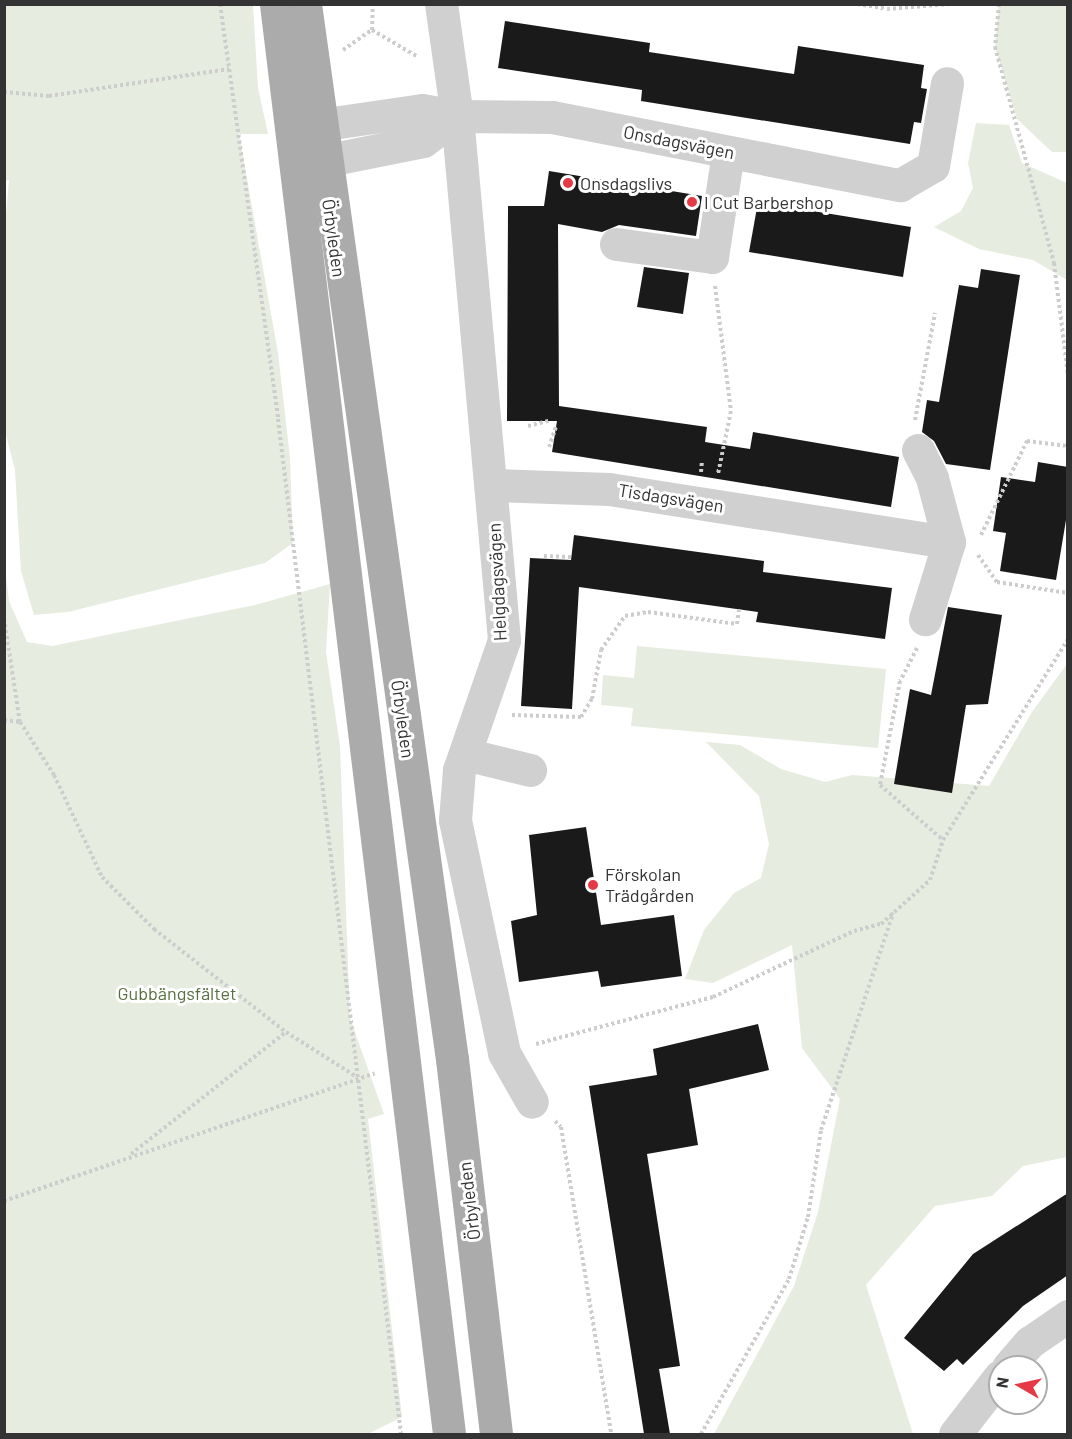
<!DOCTYPE html>
<html>
<head>
<meta charset="utf-8">
<style>
  body { margin:0 }
  #map { position:relative; width:1072px; height:1439px; overflow:hidden; background:#fff; font-family:Barlow,sans-serif }
  div>[style] { position:absolute }
  .green>* { inset:0; background:#e6ecdf }
  .building>* { inset:0; background:#1a1a1a }
  .path>* { height:4px; margin-top:-2px; transform-origin:0; background:repeating-linear-gradient(90deg,#cdcdcd 0 3px,transparent 0 6px) }
  .minor>* { height:33px; margin:-16.5px; padding:0 16.5px; transform-origin:16.5px; border-radius:16.5px; background:#d0d0d0 }
  .major>* { height:33px; margin:-16.5px; padding:0 16.5px; transform-origin:16.5px; border-radius:16.5px; background:#ababab }
  .dots>* { width:16px; height:16px; translate:-50% -50%; box-sizing:border-box; border:3px solid #fff; border-radius:50% }
  span { translate:-50% -50%; white-space:nowrap; text-align:center; line-height:1.15; -webkit-text-stroke:6px #fff; paint-order:stroke }
  .street-label { font-size:18px; color:#333 }
  .poi-label { font-size:18px; color:#333 }
  .left { translate:0 -50%; text-align:left }
  .park-label { font-size:18px; color:#56703f }
  .frame { position:absolute; inset:0; border:6px solid #333; pointer-events:none }
  .north { position:absolute; left:988px; top:1355px; width:60px; height:60px; box-sizing:border-box; background:#fff; border:2px solid #adadad; border-radius:50%; rotate:279deg; font-size:16px; font-weight:700; line-height:24px; text-align:center; color:#333 }
  .north::after { content:''; display:block; margin:auto; width:21px; height:27px; background:#e63946; clip-path:polygon(50% 0,100% 100%,50% 72%,0 100%) }
</style>
</head>
<body>
<div id="map">
  <div class="green">
    <i style="clip-path:polygon(5px 4px,253px 5px,258px 88px,268px 134px,239px 134px,278px 353px,290px 458px,293px 543px,265px 563px,68px 612px,34px 615px,21px 571px,15px 470px,4px 427px,4px 236px,9px 180px,5px 181px)"></i>
    <i style="clip-path:polygon(999px 4px,1067px 5px,1067px 152px,1052px 152px,1017px 119px,995px 47px)"></i>
    <i style="clip-path:polygon(976px 123px,1009px 125px,1022px 163px,1067px 183px,1067px 280px,1033px 260px,979px 249px,934px 227px,961px 211px,973px 188px,968px 163px)"></i>
    <i style="clip-path:polygon(5px 569px,9px 601px,27px 642px,52px 646px,255px 605px,330px 584px,326px 652px,340px 746px,350px 1018px,384px 1114px,368px 1119px,402px 1417px,368px 1434px,5px 1434px)"></i>
    <i style="clip-path:polygon(637px 646px,886px 669px,878px 748px,631px 726px,633px 708px,601px 705px,603px 675px,634px 678px)"></i>
    <i style="clip-path:polygon(1067px 664px,1067px 1157px,1023px 1166px,992px 1196px,935px 1206px,866px 1285px,913px 1434px,714px 1434px,794px 1286px,818px 1212px,840px 1099px,802px 1048px,792px 945px,713px 983px,685px 979px,704px 930px,734px 893px,761px 878px,769px 844px,759px 796px,706px 742px,740px 745px,781px 769px,825px 782px,852px 775px,989px 786px,1032px 712px)"></i>
  </div>
  <div class="building">
    <i style="clip-path:polygon(505px 21px,650px 43px,649px 52px,794px 74px,798px 46px,924px 65px,921px 88px,927px 89px,921px 123px,914px 122px,910px 144px,641px 101px,642px 90px,498px 68px)"></i>
    <i style="clip-path:polygon(549px 171px,702px 196px,696px 236px,619px 225px,602px 232px,558px 224px,559px 406px,707px 427px,705px 442px,750px 449px,753px 432px,899px 457px,891px 507px,552px 452px,557px 421px,507px 421px,508px 206px,544px 206px)"></i>
    <i style="clip-path:polygon(758px 202px,911px 227px,903px 277px,749px 252px)"></i>
    <i style="clip-path:polygon(644px 267px,689px 273px,683px 314px,637px 307px)"></i>
    <i style="clip-path:polygon(981px 269px,1020px 275px,990px 470px,946px 464px,934px 441px,922px 432px,927px 400px,939px 402px,959px 285px,978px 288px)"></i>
    <i style="clip-path:polygon(1038px 462px,1068px 467px,1068px 508px,1056px 580px,1000px 571px,1006px 533px,993px 531px,1001px 477px,1035px 482px)"></i>
    <i style="clip-path:polygon(574px 535px,764px 561px,763px 572px,892px 588px,885px 639px,756px 622px,758px 612px,579px 587px,572px 709px,521px 706px,530px 558px,571px 560px)"></i>
    <i style="clip-path:polygon(948px 607px,1002px 615px,988px 704px,966px 705px,952px 793px,894px 784px,910px 689px,931px 695px)"></i>
    <i style="clip-path:polygon(586px 827px,601px 925px,674px 915px,682px 976px,601px 987px,598px 971px,519px 982px,511px 921px,537px 915px,529px 835px)"></i>
    <i style="clip-path:polygon(758px 1024px,769px 1070px,689px 1089px,698px 1145px,647px 1154px,680px 1366px,659px 1369px,670px 1434px,644px 1434px,589px 1086px,657px 1075px,653px 1049px)"></i>
    <i style="clip-path:polygon(1068px 1193px,1068px 1275px,1023px 1306px,963px 1365px,957px 1359px,944px 1371px,904px 1338px,973px 1254px)"></i>
  </div>
  <div class="path">
    <i style="left:220px;top:4px;width:419px;rotate:82deg"></i>
    <i style="left:278px;top:419px;width:1022px;rotate:83.09deg"></i>
    <i style="left:857px;top:4px;width:30px;rotate:9deg"></i>
    <i style="left:887px;top:9px;width:63px;rotate:-4.5deg"></i>
    <i style="left:999px;top:4px;width:43px;rotate:95.3deg"></i>
    <i style="left:995px;top:47px;width:224px;rotate:74.7deg"></i>
    <i style="left:1054px;top:263px;width:113px;rotate:82.9deg"></i>
    <i style="left:372px;top:30px;width:53px;rotate:30.4deg"></i>
    <i style="left:343px;top:50px;width:35px;rotate:-35deg"></i>
    <i style="left:372px;top:30px;width:26px;rotate:-88deg"></i>
    <i style="left:4px;top:92px;width:45px;rotate:5.1deg"></i>
    <i style="left:49px;top:96px;width:182px;rotate:-8.5deg"></i>
    <i style="left:715px;top:286px;width:126px;rotate:82.7deg"></i>
    <i style="left:731px;top:411px;width:64px;rotate:101.7deg"></i>
    <i style="left:915px;top:420px;width:109px;rotate:-79.4deg"></i>
    <i style="left:528px;top:426px;width:21px;rotate:-14deg"></i>
    <i style="left:549px;top:447px;width:21px;rotate:-71deg"></i>
    <i style="left:701px;top:472px;width:11px;rotate:-85deg"></i>
    <i style="left:981px;top:535px;width:105px;rotate:-63.9deg"></i>
    <i style="left:1027px;top:441px;width:41px;rotate:7deg"></i>
    <i style="left:978px;top:555px;width:33px;rotate:55deg"></i>
    <i style="left:997px;top:582px;width:72px;rotate:8.8deg"></i>
    <i style="left:544px;top:556px;width:27px;rotate:2deg"></i>
    <i style="left:4px;top:618px;width:105px;rotate:81.3deg"></i>
    <i style="left:20px;top:722px;width:63px;rotate:57.3deg"></i>
    <i style="left:54px;top:775px;width:113px;rotate:64.8deg"></i>
    <i style="left:102px;top:877px;width:74px;rotate:45deg"></i>
    <i style="left:154px;top:929px;width:167px;rotate:38deg"></i>
    <i style="left:286px;top:1032px;width:84px;rotate:32.4deg"></i>
    <i style="left:917px;top:648px;width:37px;rotate:117deg"></i>
    <i style="left:900px;top:681px;width:106px;rotate:100.9deg"></i>
    <i style="left:880px;top:785px;width:84px;rotate:41.1deg"></i>
    <i style="left:512px;top:715px;width:69px;rotate:1.7deg"></i>
    <i style="left:581px;top:717px;width:21px;rotate:-59deg"></i>
    <i style="left:592px;top:699px;width:50px;rotate:-79.6deg"></i>
    <i style="left:601px;top:650px;width:42px;rotate:-54.8deg"></i>
    <i style="left:625px;top:616px;width:23px;rotate:-10deg"></i>
    <i style="left:648px;top:612px;width:90px;rotate:7.7deg"></i>
    <i style="left:737px;top:624px;width:15px;rotate:-82deg"></i>
    <i style="left:4px;top:720px;width:16px;rotate:7deg"></i>
    <i style="left:536px;top:1044px;width:183px;rotate:-14.9deg"></i>
    <i style="left:713px;top:997px;width:156px;rotate:-25.1deg"></i>
    <i style="left:854px;top:931px;width:28px;rotate:-15deg"></i>
    <i style="left:881px;top:924px;width:66px;rotate:-41.9deg"></i>
    <i style="left:930px;top:880px;width:42px;rotate:-72deg"></i>
    <i style="left:943px;top:840px;width:237px;rotate:-58.1deg"></i>
    <i style="left:555px;top:1121px;width:8px;rotate:45deg"></i>
    <i style="left:561px;top:1127px;width:311px;rotate:80.7deg"></i>
    <i style="left:131px;top:1154px;width:197px;rotate:-38.2deg"></i>
    <i style="left:4px;top:1201px;width:392px;rotate:-19deg"></i>
    <i style="left:701px;top:1434px;width:178px;rotate:-60.4deg"></i>
    <i style="left:789px;top:1279px;width:65px;rotate:-73deg"></i>
    <i style="left:808px;top:1217px;width:88px;rotate:-81.5deg"></i>
    <i style="left:821px;top:1130px;width:229px;rotate:-71.6deg"></i>
  </div>
  <div class="minor">
    <i style="left:441px;top:4px;width:113px;rotate:81.9deg"></i>
    <i style="left:457px;top:116px;width:526px;rotate:84.87deg"></i>
    <i style="left:504px;top:640px;width:138px;rotate:109.1deg"></i>
    <i style="left:459px;top:770px;width:50px;rotate:94.6deg"></i>
    <i style="left:455px;top:820px;width:238px;rotate:78.1deg"></i>
    <i style="left:504px;top:1053px;width:56px;rotate:60.3deg"></i>
    <i style="left:319px;top:125px;width:104px;rotate:-8.3deg"></i>
    <i style="left:422px;top:110px;width:36px;rotate:10deg"></i>
    <i style="left:457px;top:116px;width:95px;rotate:0.6deg"></i>
    <i style="left:552px;top:117px;width:355px;rotate:11.1deg"></i>
    <i style="left:900px;top:185px;width:38px;rotate:-30deg"></i>
    <i style="left:933px;top:166px;width:84px;rotate:-80.4deg"></i>
    <i style="left:323px;top:161px;width:102px;rotate:-11.3deg"></i>
    <i style="left:423px;top:141px;width:42px;rotate:-36.3deg"></i>
    <i style="left:616px;top:244px;width:97px;rotate:7.7deg"></i>
    <i style="left:712px;top:257px;width:106px;rotate:-81.3deg"></i>
    <i style="left:918px;top:450px;width:31px;rotate:63deg"></i>
    <i style="left:932px;top:478px;width:66px;rotate:75.1deg"></i>
    <i style="left:949px;top:542px;width:81px;rotate:107.3deg"></i>
    <i style="left:492px;top:485px;width:117px;rotate:2deg"></i>
    <i style="left:609px;top:489px;width:344px;rotate:8.9deg"></i>
    <i style="left:465px;top:754px;width:67px;rotate:13.8deg"></i>
    <i style="left:1008px;top:1367px;width:33px;rotate:-49deg"></i>
    <i style="left:1030px;top:1342px;width:46px;rotate:-34.4deg"></i>
    <i style="left:955px;top:1434px;width:73px;rotate:-52.2deg"></i>
  </div>
  <div class="major">
    <i style="left:276px;top:4px;width:1440px;rotate:83.1deg"></i>
    <i style="left:305px;top:4px;width:1065px;rotate:82.07deg"></i>
    <i style="left:452px;top:1059px;width:378px;rotate:83.3deg"></i>
  </div>
  <div class="dots">
    <i style="left:568px;top:183px;background:#e63946"></i>
    <i style="left:692px;top:202px;background:#e63946"></i>
    <i style="left:593px;top:885px;background:#e63946"></i>
  </div>
  <div class="street-label">
    <span style="left:679px;top:142px;rotate:11deg">Onsdagsvägen</span>
    <span style="left:334px;top:238px;rotate:82deg">Örbyleden</span>
    <span style="left:671px;top:498px;rotate:9deg">Tisdagsvägen</span>
    <span style="left:497px;top:582px;rotate:-93deg">Helgdagsvägen</span>
    <span style="left:403px;top:719px;rotate:82deg">Örbyleden</span>
    <span style="left:469px;top:1201px;rotate:-97deg">Örbyleden</span>
  </div>
  <div class="poi-label">
    <span class="left" style="left:580px;top:183px">Onsdagslivs</span>
    <span class="left" style="left:704px;top:202px">I Cut Barbershop</span>
    <span class="left" style="left:605px;top:885px">Förskolan<br>Trädgården</span>
  </div>
  <div class="park-label">
    <span style="left:177px;top:993px">Gubbängsfältet</span>
  </div>
  <div class="frame"></div>
  <div class="north">N</div>
</div>
</body>
</html>
